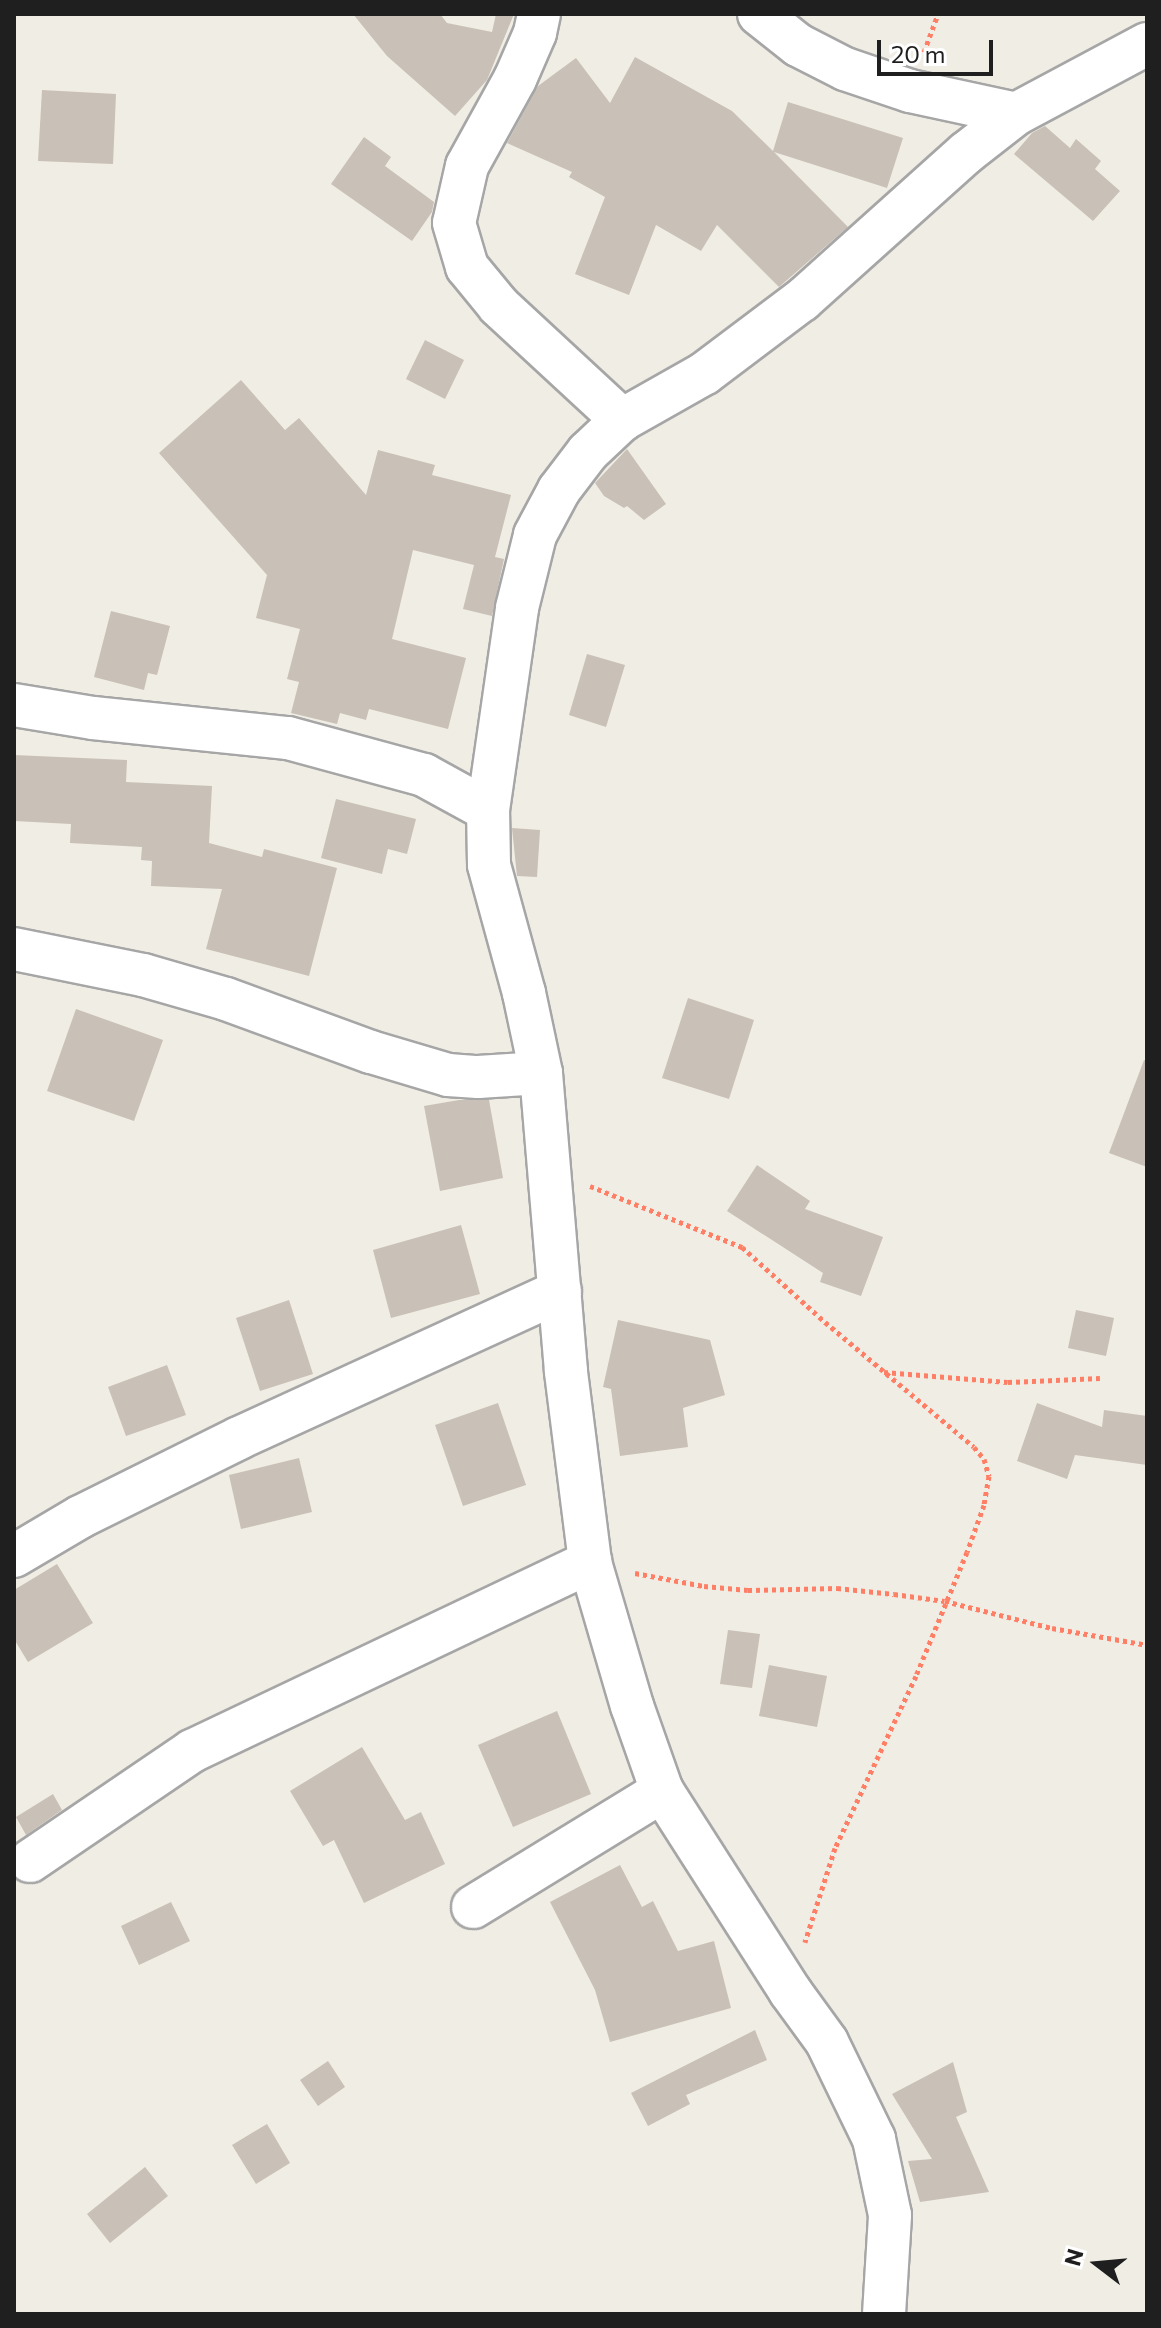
<!DOCTYPE html>
<html>
<head>
<meta charset="utf-8">
<style>
  body { margin:0 }
  #map { position:relative; width:1161px; height:2328px; overflow:hidden; background:#f0ede4; font-family:Commissioner,sans-serif }
  div>[style] { position:absolute }
  .building>* { inset:0; background:#c9c0b7 }
  .path>* { height:5px; margin-top:-2.5px; transform-origin:0; background:repeating-linear-gradient(90deg,#ff7f66 0 4px,transparent 0 8px) }
  .roads { filter:drop-shadow(2px 0 #a6a6a6) drop-shadow(-2px 0 #a6a6a6) drop-shadow(0 2px #a6a6a6) drop-shadow(0 -2px #a6a6a6) }
  .minor>* { height:42px; margin:-21px; padding:0 21px; transform-origin:21px; border-radius:21px; background:#fff }
  span { translate:-50% -50%; white-space:nowrap; text-align:center; line-height:1.15; -webkit-text-stroke:7px #fff; paint-order:stroke }
  .frame { position:absolute; inset:0; border:16px solid #1f1f1f; pointer-events:none }
  .north { position:absolute; left:1057px; top:2224px; width:80px; height:80px; -webkit-text-stroke:6px #fff; paint-order:stroke; rotate:286deg; font-size:22px; font-weight:700; line-height:32px; text-align:center; color:#1f1f1f }
  .north::after { content:''; display:block; margin:auto; width:28px; height:36px; background:#1f1f1f; clip-path:polygon(50% 0,100% 100%,50% 72%,0 100%) }
  .scale { position:absolute; left:877px; top:40px; width:116px; height:36px; box-sizing:border-box; border:4px solid #1f1f1f; border-top:0; padding-left:10px; font-size:24px; line-height:28px; white-space:nowrap; color:#1f1f1f; -webkit-text-stroke:6px #fff; paint-order:stroke }
</style>
</head>
<body>
<div id="map">
  <div class="building">
    <i style="clip-path:polygon(353px 14px,440px 14px,447px 23px,492px 32px,496px 14px,514px 14px,487px 80px,455px 116px,387px 56px)"></i>
    <i style="clip-path:polygon(635px 57px,732px 111px,773px 151px,788px 102px,903px 138px,887px 188px,774px 152px,848px 227px,779px 287px,717px 225px,701px 251px,656px 225px,629px 295px,575px 274px,605px 197px,569px 177px,572px 172px,507px 143px,538px 86px,576px 58px,610px 103px)"></i>
    <i style="clip-path:polygon(42px 90px,116px 94px,113px 164px,38px 161px)"></i>
    <i style="clip-path:polygon(1045px 126px,1070px 148px,1076px 139px,1101px 161px,1095px 169px,1120px 191px,1093px 221px,1014px 154px,1032px 133px)"></i>
    <i style="clip-path:polygon(364px 137px,391px 157px,385px 166px,434px 202px,432px 212px,412px 241px,331px 184px)"></i>
    <i style="clip-path:polygon(425px 340px,464px 360px,445px 399px,406px 379px)"></i>
    <i style="clip-path:polygon(241px 380px,285px 430px,299px 418px,366px 495px,378px 450px,435px 465px,432px 475px,511px 495px,495px 557px,504px 559px,492px 616px,463px 609px,474px 565px,413px 550px,392px 639px,466px 658px,448px 729px,369px 709px,366px 720px,340px 713px,337px 724px,291px 713px,299px 682px,287px 679px,300px 629px,256px 618px,267px 575px,159px 453px)"></i>
    <i style="clip-path:polygon(627px 449px,666px 504px,644px 520px,627px 506px,624px 508px,604px 496px,595px 483px)"></i>
    <i style="clip-path:polygon(111px 611px,170px 626px,157px 675px,148px 673px,144px 690px,94px 677px)"></i>
    <i style="clip-path:polygon(587px 654px,625px 665px,606px 727px,569px 715px)"></i>
    <i style="clip-path:polygon(14px 755px,127px 760px,126px 782px,212px 786px,209px 843px,262px 857px,264px 849px,337px 868px,309px 976px,206px 949px,222px 889px,151px 886px,152px 861px,141px 860px,142px 847px,70px 843px,71px 824px,14px 821px)"></i>
    <i style="clip-path:polygon(336px 799px,416px 819px,407px 854px,388px 849px,382px 874px,321px 858px)"></i>
    <i style="clip-path:polygon(512px 828px,540px 830px,537px 877px,517px 876px)"></i>
    <i style="clip-path:polygon(688px 998px,754px 1020px,729px 1099px,662px 1078px)"></i>
    <i style="clip-path:polygon(76px 1009px,163px 1040px,134px 1121px,47px 1091px)"></i>
    <i style="clip-path:polygon(1144px 1060px,1147px 1061px,1147px 1167px,1109px 1153px)"></i>
    <i style="clip-path:polygon(459px 1100px,489px 1100px,503px 1178px,440px 1191px,424px 1106px)"></i>
    <i style="clip-path:polygon(757px 1165px,810px 1201px,805px 1209px,883px 1237px,861px 1296px,820px 1282px,823px 1273px,727px 1211px)"></i>
    <i style="clip-path:polygon(461px 1225px,480px 1294px,391px 1318px,373px 1250px)"></i>
    <i style="clip-path:polygon(289px 1300px,313px 1374px,260px 1391px,236px 1318px)"></i>
    <i style="clip-path:polygon(1076px 1310px,1114px 1318px,1106px 1356px,1068px 1348px)"></i>
    <i style="clip-path:polygon(618px 1320px,710px 1340px,725px 1395px,683px 1408px,688px 1447px,620px 1456px,611px 1389px,603px 1387px)"></i>
    <i style="clip-path:polygon(167px 1365px,186px 1415px,126px 1436px,108px 1387px)"></i>
    <i style="clip-path:polygon(498px 1403px,526px 1485px,463px 1506px,435px 1425px)"></i>
    <i style="clip-path:polygon(1037px 1403px,1102px 1427px,1104px 1410px,1147px 1416px,1147px 1465px,1075px 1455px,1067px 1479px,1017px 1461px)"></i>
    <i style="clip-path:polygon(299px 1458px,312px 1512px,241px 1529px,229px 1475px)"></i>
    <i style="clip-path:polygon(57px 1564px,93px 1623px,28px 1662px,14px 1639px,14px 1590px)"></i>
    <i style="clip-path:polygon(728px 1630px,760px 1634px,752px 1688px,720px 1684px)"></i>
    <i style="clip-path:polygon(769px 1665px,827px 1676px,817px 1727px,759px 1716px)"></i>
    <i style="clip-path:polygon(557px 1711px,591px 1794px,513px 1827px,478px 1745px)"></i>
    <i style="clip-path:polygon(362px 1747px,405px 1820px,421px 1812px,445px 1864px,364px 1903px,334px 1840px,323px 1846px,290px 1791px)"></i>
    <i style="clip-path:polygon(53px 1794px,62px 1810px,26px 1835px,16px 1817px)"></i>
    <i style="clip-path:polygon(620px 1865px,642px 1907px,653px 1901px,678px 1951px,714px 1941px,731px 2008px,610px 2042px,595px 1990px,550px 1902px)"></i>
    <i style="clip-path:polygon(171px 1902px,190px 1941px,139px 1965px,121px 1926px)"></i>
    <i style="clip-path:polygon(755px 2030px,767px 2060px,686px 2095px,690px 2104px,648px 2126px,631px 2093px)"></i>
    <i style="clip-path:polygon(328px 2061px,345px 2087px,318px 2106px,300px 2080px)"></i>
    <i style="clip-path:polygon(953px 2062px,967px 2112px,956px 2117px,989px 2192px,920px 2202px,908px 2161px,932px 2159px,892px 2094px)"></i>
    <i style="clip-path:polygon(267px 2124px,290px 2163px,256px 2184px,232px 2145px)"></i>
    <i style="clip-path:polygon(145px 2167px,168px 2196px,110px 2243px,87px 2214px)"></i>
  </div>
  <div class="path">
    <i style="left:924px;top:52px;width:40px;rotate:-69.8deg"></i>
    <i style="left:590px;top:1186px;width:164px;rotate:21.9deg"></i>
    <i style="left:742px;top:1247px;width:112px;rotate:42.1deg"></i>
    <i style="left:825px;top:1322px;width:194px;rotate:40deg"></i>
    <i style="left:974px;top:1447px;width:16px;rotate:50deg"></i>
    <i style="left:984px;top:1459px;width:18px;rotate:74deg"></i>
    <i style="left:989px;top:1476px;width:29px;rotate:100deg"></i>
    <i style="left:984px;top:1505px;width:50px;rotate:109.9deg"></i>
    <i style="left:967px;top:1552px;width:134px;rotate:112.4deg"></i>
    <i style="left:916px;top:1676px;width:190px;rotate:115.2deg"></i>
    <i style="left:835px;top:1848px;width:99px;rotate:107.7deg"></i>
    <i style="left:884px;top:1372px;width:124px;rotate:4.6deg"></i>
    <i style="left:1008px;top:1382px;width:92px;rotate:-2.5deg"></i>
    <i style="left:635px;top:1573px;width:70px;rotate:10.7deg"></i>
    <i style="left:704px;top:1586px;width:44px;rotate:5.2deg"></i>
    <i style="left:748px;top:1590px;width:89px;rotate:-1.3deg"></i>
    <i style="left:837px;top:1588px;width:57px;rotate:6deg"></i>
    <i style="left:894px;top:1594px;width:51px;rotate:7.8deg"></i>
    <i style="left:945px;top:1601px;width:110px;rotate:14.2deg"></i>
    <i style="left:1052px;top:1628px;width:97px;rotate:10.1deg"></i>
  </div>
  <div class="roads">
    <div class="minor">
      <i style="left:539px;top:14px;width:19px;rotate:102deg"></i>
      <i style="left:535px;top:33px;width:50px;rotate:113.5deg"></i>
      <i style="left:515px;top:79px;width:99px;rotate:118.9deg"></i>
      <i style="left:467px;top:166px;width:58px;rotate:102.8deg"></i>
      <i style="left:454px;top:223px;width:46px;rotate:73.5deg"></i>
      <i style="left:467px;top:267px;width:50px;rotate:50.6deg"></i>
      <i style="left:499px;top:306px;width:168px;rotate:42.8deg"></i>
      <i style="left:759px;top:14px;width:50px;rotate:38.5deg"></i>
      <i style="left:798px;top:45px;width:53px;rotate:27.1deg"></i>
      <i style="left:845px;top:69px;width:69px;rotate:18.7deg"></i>
      <i style="left:910px;top:91px;width:108px;rotate:12.2deg"></i>
      <i style="left:14px;top:705px;width:80px;rotate:9.3deg"></i>
      <i style="left:93px;top:718px;width:196px;rotate:5.9deg"></i>
      <i style="left:288px;top:738px;width:141px;rotate:15.2deg"></i>
      <i style="left:424px;top:775px;width:73px;rotate:28.7deg"></i>
      <i style="left:14px;top:949px;width:132px;rotate:11.4deg"></i>
      <i style="left:143px;top:975px;width:86px;rotate:16.1deg"></i>
      <i style="left:226px;top:999px;width:154px;rotate:20.1deg"></i>
      <i style="left:371px;top:1052px;width:80px;rotate:16.6deg"></i>
      <i style="left:448px;top:1075px;width:30px;rotate:4deg"></i>
      <i style="left:478px;top:1077px;width:63px;rotate:-3.6deg"></i>
      <i style="left:14px;top:1556px;width:77px;rotate:-30.6deg"></i>
      <i style="left:80px;top:1517px;width:178px;rotate:-26.4deg"></i>
      <i style="left:239px;top:1438px;width:353px;rotate:-24.6deg"></i>
      <i style="left:30px;top:1861px;width:196px;rotate:-34.2deg"></i>
      <i style="left:192px;top:1751px;width:441px;rotate:-25.4deg"></i>
      <i style="left:473px;top:1907px;width:222px;rotate:-31.5deg"></i>
      <i style="left:884px;top:2314px;width:99px;rotate:-86.5deg"></i>
      <i style="left:890px;top:2215px;width:78px;rotate:-101.9deg"></i>
      <i style="left:874px;top:2139px;width:108px;rotate:-115.9deg"></i>
      <i style="left:827px;top:2042px;width:63px;rotate:-126deg"></i>
      <i style="left:790px;top:1991px;width:237px;rotate:-122.6deg"></i>
      <i style="left:662px;top:1791px;width:90px;rotate:-109.4deg"></i>
      <i style="left:632px;top:1706px;width:150px;rotate:-106.3deg"></i>
      <i style="left:590px;top:1562px;width:193px;rotate:-97.2deg"></i>
      <i style="left:566px;top:1371px;width:299px;rotate:-94.8deg"></i>
      <i style="left:541px;top:1073px;width:82px;rotate:-102deg"></i>
      <i style="left:524px;top:993px;width:133px;rotate:-105.3deg"></i>
      <i style="left:489px;top:865px;width:55px;rotate:-91deg"></i>
      <i style="left:488px;top:810px;width:204px;rotate:-81.8deg"></i>
      <i style="left:517px;top:608px;width:75px;rotate:-76.1deg"></i>
      <i style="left:535px;top:535px;width:51px;rotate:-61.9deg"></i>
      <i style="left:559px;top:490px;width:48px;rotate:-52.7deg"></i>
      <i style="left:588px;top:452px;width:47px;rotate:-43.3deg"></i>
      <i style="left:622px;top:420px;width:95px;rotate:-29.5deg"></i>
      <i style="left:705px;top:373px;width:121px;rotate:-37deg"></i>
      <i style="left:802px;top:300px;width:220px;rotate:-41.9deg"></i>
      <i style="left:966px;top:153px;width:63px;rotate:-38deg"></i>
      <i style="left:1016px;top:114px;width:149px;rotate:-28.1deg"></i>
    </div>
  </div>
  <div class="frame"></div>
  <div class="north">N</div>
  <div class="scale">20 m</div>
</div>
</body>
</html>
